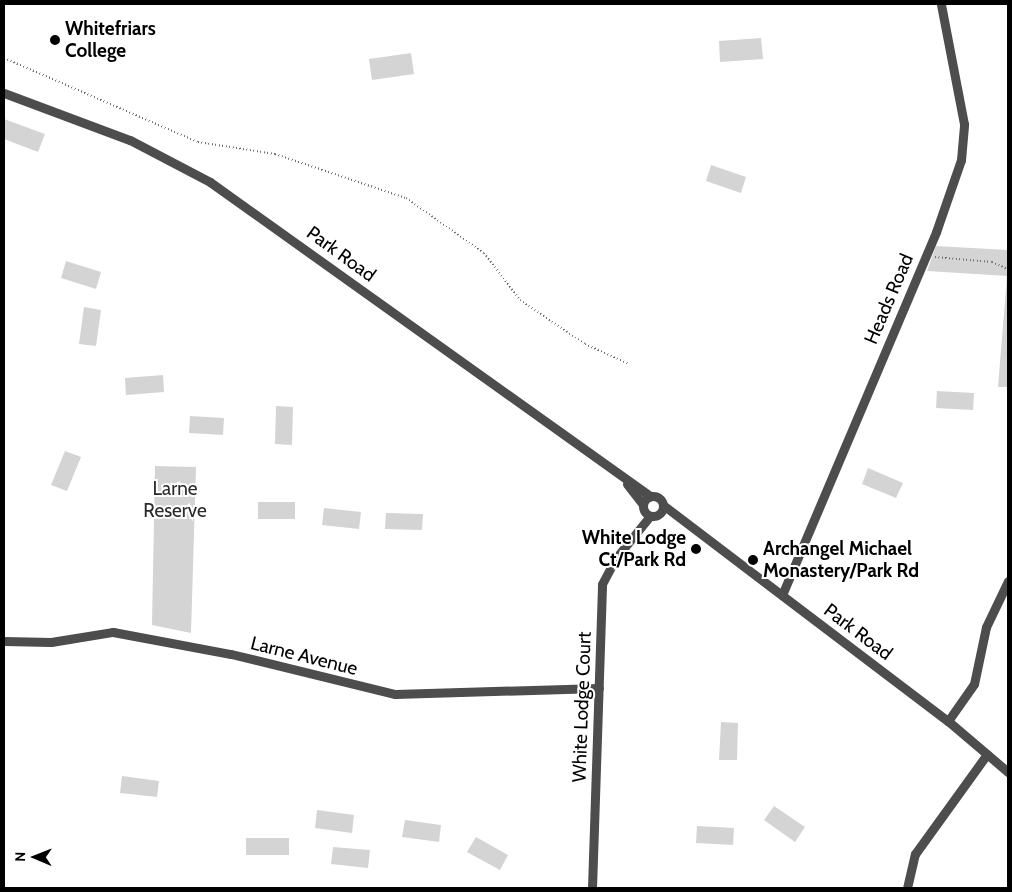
<!DOCTYPE html>
<html>
<head>
<meta charset="utf-8">
<style>
  body { margin:0 }
  #map { position:relative; width:1012px; height:892px; overflow:hidden; background:#fff; font-family:Cabin,sans-serif }
  div>[style] { position:absolute }
  .green>* { inset:0; background:#d4d4d4 }
  .path>* { height:2px; margin-top:-1px; transform-origin:0; background:repeating-linear-gradient(90deg,#6f6f6f 0 1px,transparent 0 3.5px) }
  .minor>* { height:9px; margin:-4.5px; padding:0 4.5px; transform-origin:4.5px; border-radius:4.5px; background:#4d4d4d }
  .minor>.ring { margin:-4.5px; padding:0; box-sizing:content-box; background:none; border:9px solid #4d4d4d; border-radius:50% }
  .dots>* { width:14px; height:14px; translate:-50% -50%; box-sizing:border-box; border:2px solid #fff; border-radius:50% }
  span { translate:-50% -50%; white-space:nowrap; text-align:center; line-height:1.15; -webkit-text-stroke:4px #fff; paint-order:stroke }
  .poi-label { font-size:19px; color:#000; font-weight:700 }
  .left { translate:0 -50%; text-align:left }
  .right { translate:-100% -50%; text-align:right }
  .street-label { font-size:19px; color:#000 }
  .park-label { font-size:19px; color:#2b2b2b }
  .frame { position:absolute; inset:0; border:5px solid #000; pointer-events:none }
  .north { position:absolute; left:10px; top:832px; width:50px; height:50px; -webkit-text-stroke:4px #fff; paint-order:stroke; rotate:271deg; font-size:14px; font-weight:700; line-height:20px; text-align:center; color:#000 }
  .north::after { content:''; display:block; margin:auto; width:18px; height:22px; background:#000; clip-path:polygon(50% 0,100% 100%,50% 72%,0 100%) }
</style>
</head>
<body>
<div id="map">
  <div class="green">
    <i style="clip-path:polygon(761px 38px,763px 59px,720px 62px,719px 41px)"></i>
    <i style="clip-path:polygon(411px 53px,414px 74px,372px 80px,369px 59px)"></i>
    <i style="clip-path:polygon(4px 119px,45px 134px,38px 152px,4px 139px)"></i>
    <i style="clip-path:polygon(711px 165px,746px 177px,741px 193px,706px 181px)"></i>
    <i style="clip-path:polygon(936px 246px,1008px 250px,1008px 387px,998px 387px,1007px 276px,927px 271px)"></i>
    <i style="clip-path:polygon(66px 261px,101px 272px,96px 289px,61px 278px)"></i>
    <i style="clip-path:polygon(84px 307px,101px 310px,96px 346px,79px 344px)"></i>
    <i style="clip-path:polygon(163px 375px,164px 392px,126px 395px,125px 378px)"></i>
    <i style="clip-path:polygon(937px 391px,974px 393px,973px 410px,936px 408px)"></i>
    <i style="clip-path:polygon(276px 406px,293px 407px,292px 445px,275px 444px)"></i>
    <i style="clip-path:polygon(190px 416px,224px 418px,223px 435px,189px 433px)"></i>
    <i style="clip-path:polygon(65px 451px,81px 457px,67px 491px,51px 485px)"></i>
    <i style="clip-path:polygon(155px 466px,196px 467px,191px 633px,152px 625px)"></i>
    <i style="clip-path:polygon(868px 468px,903px 483px,896px 498px,862px 484px)"></i>
    <i style="clip-path:polygon(258px 502px,295px 502px,295px 519px,258px 519px)"></i>
    <i style="clip-path:polygon(324px 508px,361px 512px,359px 529px,322px 525px)"></i>
    <i style="clip-path:polygon(386px 513px,423px 514px,422px 530px,385px 529px)"></i>
    <i style="clip-path:polygon(721px 722px,738px 723px,737px 760px,719px 760px)"></i>
    <i style="clip-path:polygon(122px 776px,159px 781px,157px 797px,120px 793px)"></i>
    <i style="clip-path:polygon(774px 806px,805px 827px,795px 842px,764px 820px)"></i>
    <i style="clip-path:polygon(317px 810px,354px 815px,352px 833px,315px 828px)"></i>
    <i style="clip-path:polygon(405px 820px,441px 825px,439px 842px,402px 837px)"></i>
    <i style="clip-path:polygon(697px 826px,734px 828px,733px 845px,696px 843px)"></i>
    <i style="clip-path:polygon(476px 837px,508px 855px,500px 870px,467px 852px)"></i>
    <i style="clip-path:polygon(246px 838px,289px 838px,289px 855px,246px 855px)"></i>
    <i style="clip-path:polygon(333px 847px,370px 850px,368px 868px,331px 864px)"></i>
  </div>
  <div class="path">
    <i style="left:4px;top:58px;width:211px;rotate:23.4deg"></i>
    <i style="left:198px;top:142px;width:78px;rotate:8.9deg"></i>
    <i style="left:275px;top:154px;width:138px;rotate:18.6deg"></i>
    <i style="left:406px;top:198px;width:95px;rotate:35.2deg"></i>
    <i style="left:484px;top:253px;width:59px;rotate:52.5deg"></i>
    <i style="left:520px;top:300px;width:78px;rotate:34.1deg"></i>
    <i style="left:585px;top:344px;width:48px;rotate:24.4deg"></i>
    <i style="left:935px;top:257px;width:57px;rotate:5deg"></i>
    <i style="left:992px;top:262px;width:17px;rotate:24deg"></i>
  </div>
  <div class="minor">
    <i style="left:4px;top:93px;width:134px;rotate:20.5deg"></i>
    <i style="left:130px;top:140px;width:90px;rotate:27.7deg"></i>
    <i style="left:210px;top:182px;width:541px;rotate:35.51deg"></i>
    <i style="left:627px;top:484px;width:24px;rotate:52deg"></i>
    <i class="ring" style="left:643px;top:496px;width:11px;height:11px"></i>
    <i style="left:663px;top:505px;width:358px;rotate:37.2deg"></i>
    <i style="left:948px;top:721px;width:79px;rotate:40.4deg"></i>
    <i style="left:782px;top:595px;width:394px;rotate:-67deg"></i>
    <i style="left:936px;top:232px;width:76px;rotate:-70.9deg"></i>
    <i style="left:961px;top:160px;width:36px;rotate:-85deg"></i>
    <i style="left:964px;top:124px;width:122px;rotate:-100.9deg"></i>
    <i style="left:4px;top:641px;width:47px;rotate:1.2deg"></i>
    <i style="left:51px;top:642px;width:63px;rotate:-9.2deg"></i>
    <i style="left:113px;top:632px;width:120px;rotate:10.6deg"></i>
    <i style="left:231px;top:654px;width:169px;rotate:13.7deg"></i>
    <i style="left:395px;top:694px;width:204px;rotate:-1.7deg"></i>
    <i style="left:948px;top:721px;width:45px;rotate:-54.9deg"></i>
    <i style="left:974px;top:684px;width:58px;rotate:-78.1deg"></i>
    <i style="left:986px;top:627px;width:51px;rotate:-64.4deg"></i>
    <i style="left:592px;top:888px;width:304px;rotate:-88.1deg"></i>
    <i style="left:602px;top:584px;width:30px;rotate:-62deg"></i>
    <i style="left:616px;top:558px;width:54px;rotate:-51deg"></i>
    <i style="left:907px;top:888px;width:35px;rotate:-77deg"></i>
    <i style="left:915px;top:854px;width:123px;rotate:-54.2deg"></i>
  </div>
  <div class="dots">
    <i style="left:55px;top:40px;background:#000"></i>
    <i style="left:696px;top:549px;background:#000"></i>
    <i style="left:753px;top:560px;background:#000"></i>
  </div>
  <div class="poi-label">
    <span class="left" style="left:65px;top:40px">Whitefriars<br>College</span>
    <span class="right" style="left:686px;top:549px">White Lodge<br>Ct/Park Rd</span>
    <span class="left" style="left:763px;top:560px">Archangel Michael<br>Monastery/Park Rd</span>
  </div>
  <div class="street-label">
    <span style="left:341px;top:254px;rotate:36deg">Park Road</span>
    <span style="left:889px;top:299px;rotate:-67deg">Heads Road</span>
    <span style="left:858px;top:632px;rotate:37deg">Park Road</span>
    <span style="left:304px;top:656px;rotate:14deg">Larne Avenue</span>
    <span style="left:582px;top:707px;rotate:-88deg">White Lodge Court</span>
  </div>
  <div class="park-label">
    <span style="left:175px;top:500px">Larne<br>Reserve</span>
  </div>
  <div class="frame"></div>
  <div class="north">N</div>
</div>
</body>
</html>
